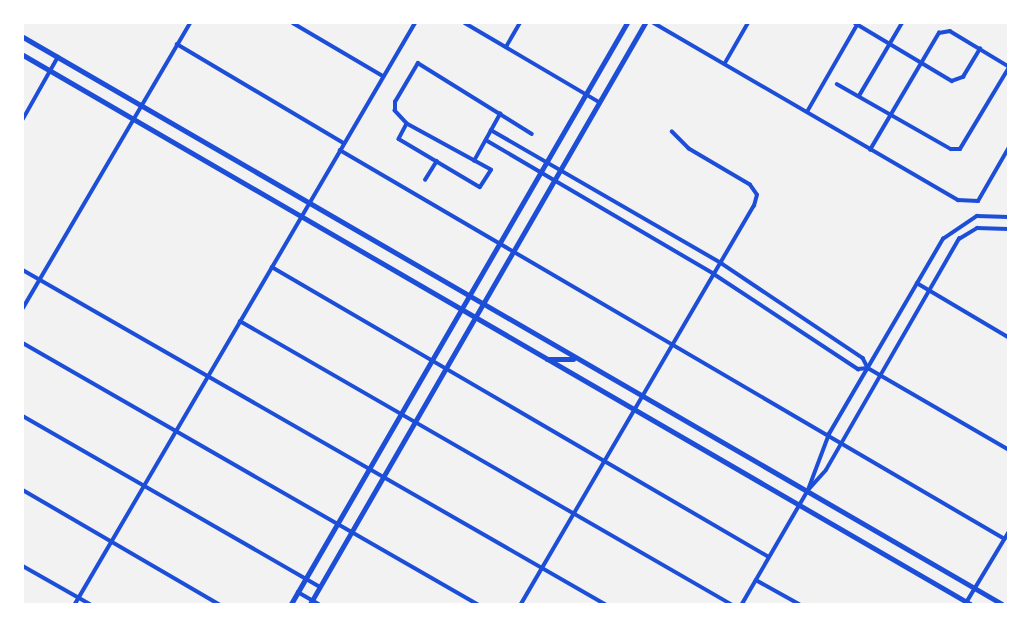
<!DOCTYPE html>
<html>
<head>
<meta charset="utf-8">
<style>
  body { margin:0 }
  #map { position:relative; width:1031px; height:627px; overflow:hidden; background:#f2f2f2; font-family:Jost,sans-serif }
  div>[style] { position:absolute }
  .minor>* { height:3.5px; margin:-1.75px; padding:0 1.75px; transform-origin:1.75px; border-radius:1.75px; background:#1d4ed8 }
  .secondary>* { height:4.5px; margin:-2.25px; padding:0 2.25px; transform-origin:2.25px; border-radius:2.25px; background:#1d4ed8 }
  .primary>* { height:5px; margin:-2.5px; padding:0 2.5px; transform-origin:2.5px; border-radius:2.5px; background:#1d4ed8 }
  span { translate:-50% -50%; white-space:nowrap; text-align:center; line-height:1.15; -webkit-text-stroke:5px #fff; paint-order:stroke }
  .frame { position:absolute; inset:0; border:24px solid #fff; pointer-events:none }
</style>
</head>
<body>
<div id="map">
  <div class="minor">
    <i style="left:293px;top:23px;width:104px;rotate:30.5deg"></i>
    <i style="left:465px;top:23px;width:156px;rotate:30.5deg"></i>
    <i style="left:654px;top:23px;width:352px;rotate:30.2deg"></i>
    <i style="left:958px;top:200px;width:20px;rotate:3deg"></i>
    <i style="left:978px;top:201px;width:60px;rotate:-60deg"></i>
    <i style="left:855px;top:23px;width:113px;rotate:30.9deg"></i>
    <i style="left:952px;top:81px;width:12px;rotate:-20deg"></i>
    <i style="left:963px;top:77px;width:33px;rotate:-59deg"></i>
    <i style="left:177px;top:44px;width:194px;rotate:30.7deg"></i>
    <i style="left:506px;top:47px;width:28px;rotate:-60deg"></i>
    <i style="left:725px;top:63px;width:46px;rotate:-60.1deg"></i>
    <i style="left:837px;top:84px;width:131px;rotate:29.7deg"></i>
    <i style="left:951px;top:149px;width:9px"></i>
    <i style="left:960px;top:149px;width:93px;rotate:-59deg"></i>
    <i style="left:859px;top:96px;width:85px;rotate:-59.5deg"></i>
    <i style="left:807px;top:112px;width:100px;rotate:-60.1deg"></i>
    <i style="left:23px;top:119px;width:71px;rotate:-60.6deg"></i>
    <i style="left:407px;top:124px;width:17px;rotate:118deg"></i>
    <i style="left:399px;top:139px;width:94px;rotate:30.7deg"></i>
    <i style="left:480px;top:187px;width:20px;rotate:-57deg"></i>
    <i style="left:491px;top:170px;width:96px;rotate:-151.3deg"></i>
    <i style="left:407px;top:124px;width:18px;rotate:-133deg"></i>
    <i style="left:395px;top:111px;width:9px;rotate:-90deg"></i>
    <i style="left:395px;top:102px;width:45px;rotate:-59.5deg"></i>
    <i style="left:418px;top:63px;width:134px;rotate:31.9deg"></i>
    <i style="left:491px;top:130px;width:266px;rotate:30deg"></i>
    <i style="left:721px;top:263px;width:171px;rotate:33.8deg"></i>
    <i style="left:863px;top:358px;width:11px;rotate:63deg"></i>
    <i style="left:868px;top:368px;width:162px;rotate:30.1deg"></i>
    <i style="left:486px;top:140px;width:264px;rotate:30.4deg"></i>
    <i style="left:714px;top:274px;width:173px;rotate:33.4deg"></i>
    <i style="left:858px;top:369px;width:10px;rotate:-6deg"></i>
    <i style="left:340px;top:150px;width:770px;rotate:30.33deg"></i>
    <i style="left:870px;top:150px;width:136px;rotate:-59.5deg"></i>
    <i style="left:939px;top:33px;width:11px;rotate:-10deg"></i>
    <i style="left:950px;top:31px;width:68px;rotate:31.1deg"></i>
    <i style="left:474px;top:161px;width:54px;rotate:-61deg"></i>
    <i style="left:425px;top:180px;width:22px;rotate:-58deg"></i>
    <i style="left:272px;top:267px;width:575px;rotate:30.26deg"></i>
    <i style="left:23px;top:270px;width:671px;rotate:29.85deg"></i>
    <i style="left:917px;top:283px;width:106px;rotate:30.7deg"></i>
    <i style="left:23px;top:308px;width:330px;rotate:-59.6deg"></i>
    <i style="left:240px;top:321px;width:567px;rotate:29.96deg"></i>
    <i style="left:23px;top:343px;width:524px;rotate:29.89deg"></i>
    <i style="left:23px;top:416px;width:343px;rotate:29.9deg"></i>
    <i style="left:809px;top:489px;width:25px;rotate:-48deg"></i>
    <i style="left:826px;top:470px;width:267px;rotate:-60.1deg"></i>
    <i style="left:959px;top:239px;width:21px;rotate:-31deg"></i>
    <i style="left:977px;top:228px;width:31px;rotate:2deg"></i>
    <i style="left:23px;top:490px;width:227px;rotate:30.2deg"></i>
    <i style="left:23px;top:566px;width:77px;rotate:29.6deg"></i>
    <i style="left:756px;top:580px;width:49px;rotate:29.2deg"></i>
    <i style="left:298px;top:592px;width:24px;rotate:30deg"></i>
    <i style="left:966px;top:603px;width:82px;rotate:-59deg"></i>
    <i style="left:75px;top:604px;width:673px;rotate:-59.66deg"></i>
    <i style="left:521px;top:604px;width:461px;rotate:-59.7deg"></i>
    <i style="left:754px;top:206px;width:11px;rotate:-75deg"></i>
    <i style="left:757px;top:195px;width:12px;rotate:-125deg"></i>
    <i style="left:750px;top:185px;width:71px;rotate:-149.5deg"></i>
    <i style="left:689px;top:149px;width:24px;rotate:-135deg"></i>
    <i style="left:742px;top:604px;width:132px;rotate:-59.9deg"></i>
    <i style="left:808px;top:490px;width:60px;rotate:-69.4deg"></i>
    <i style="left:829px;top:434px;width:226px;rotate:-59.7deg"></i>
    <i style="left:943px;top:239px;width:41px;rotate:-34.1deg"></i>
    <i style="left:977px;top:216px;width:31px;rotate:2deg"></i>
  </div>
  <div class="secondary">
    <i style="left:291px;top:604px;width:671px;rotate:-59.96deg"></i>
    <i style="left:310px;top:604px;width:671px;rotate:-60.03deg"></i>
  </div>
  <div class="primary">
    <i style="left:23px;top:37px;width:1131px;rotate:30.08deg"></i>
    <i style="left:23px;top:55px;width:1095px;rotate:30.1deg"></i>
    <i style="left:547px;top:359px;width:26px"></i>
  </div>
  <div class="frame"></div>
</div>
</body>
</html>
